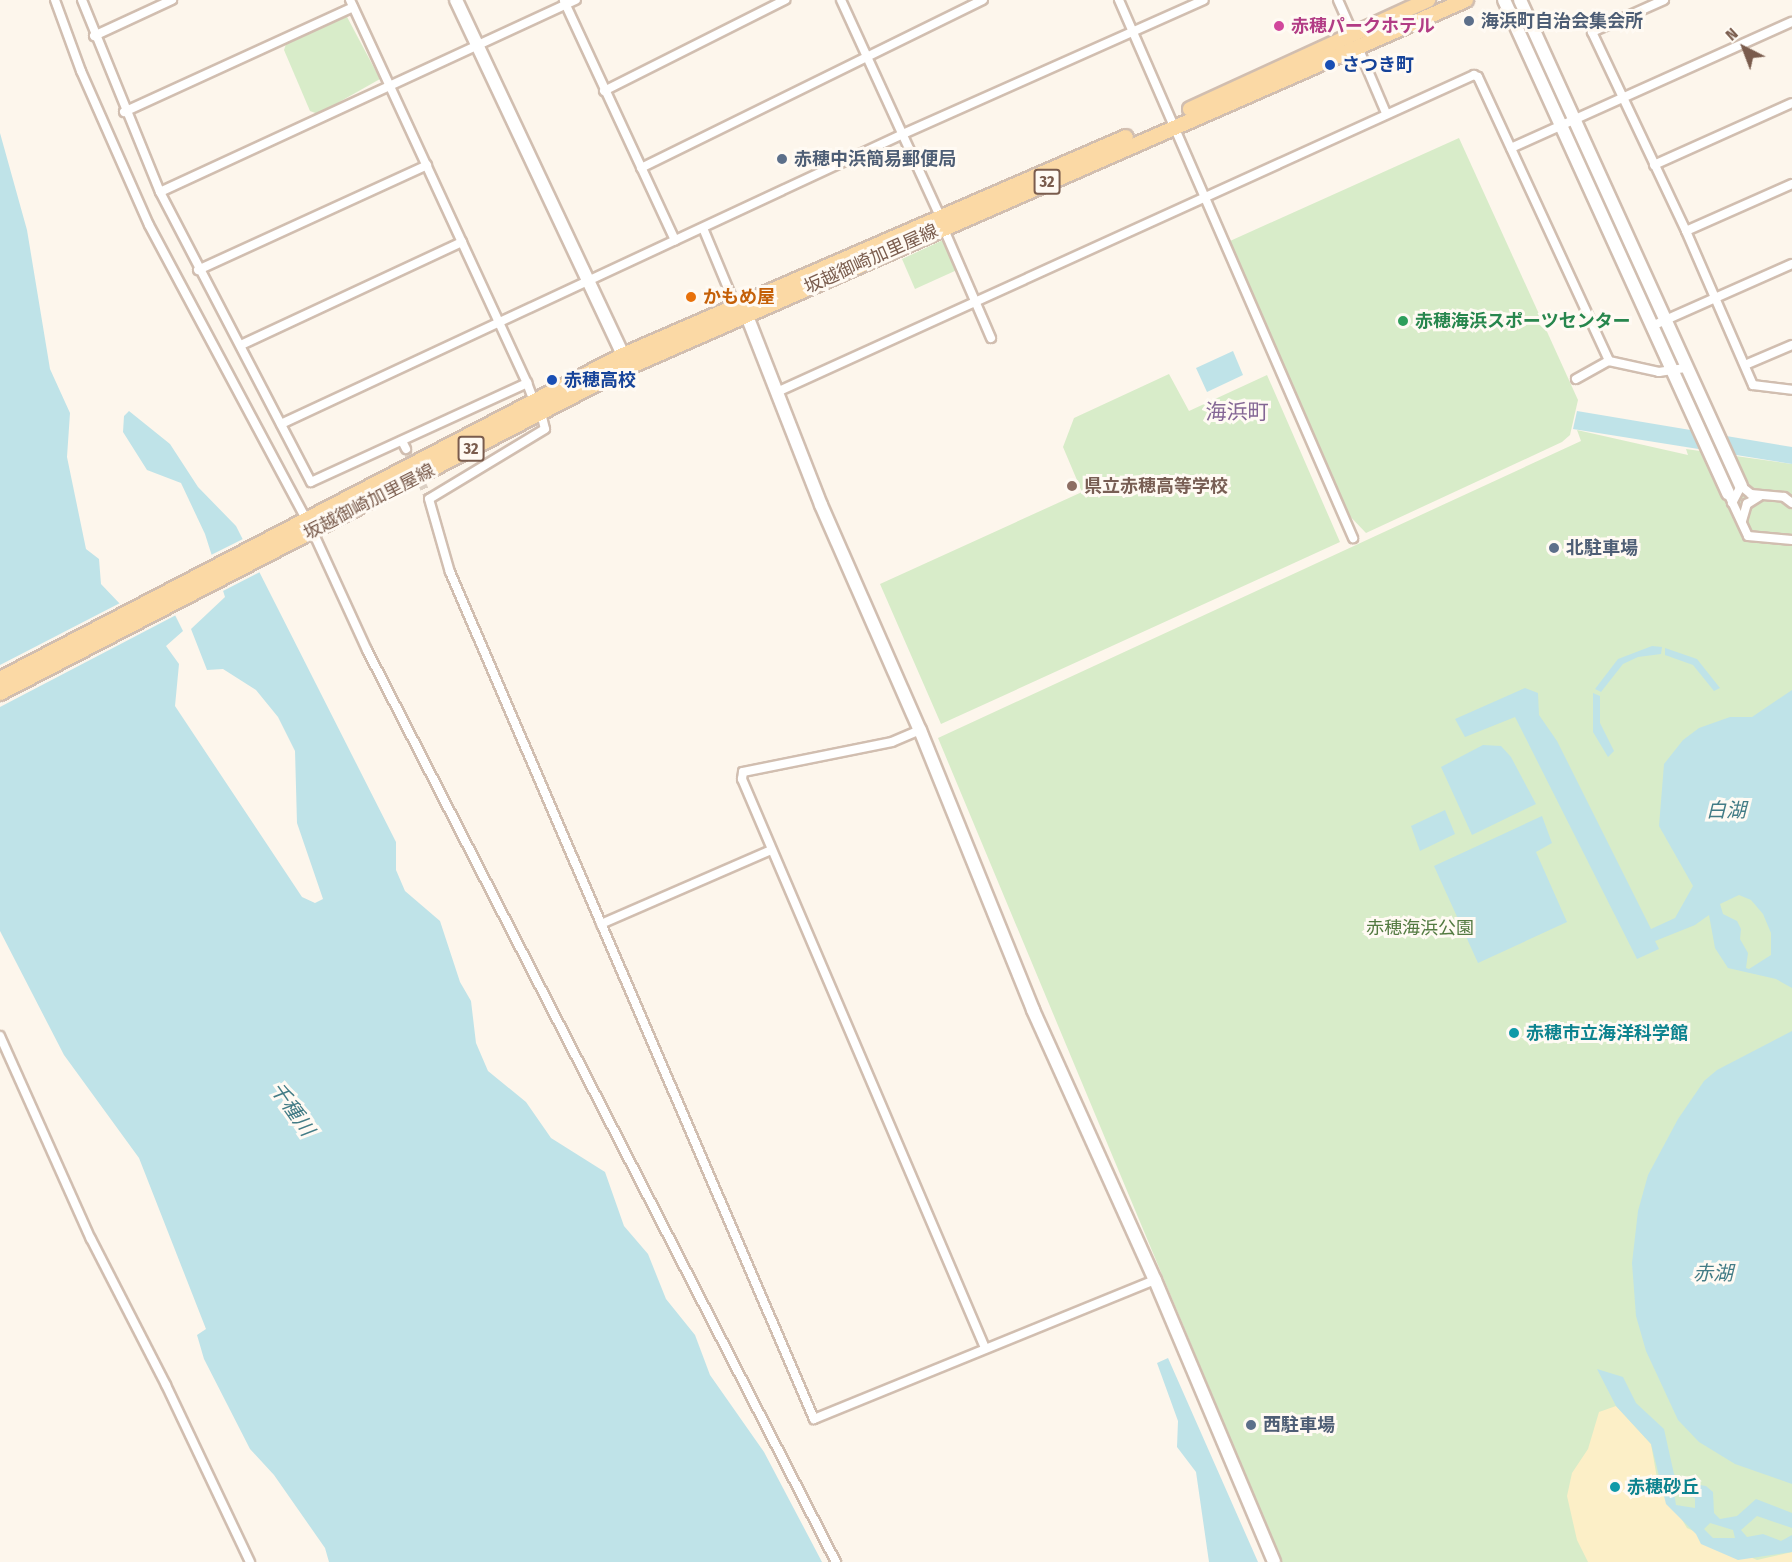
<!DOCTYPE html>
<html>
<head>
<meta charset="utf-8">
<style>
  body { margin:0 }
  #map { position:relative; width:1792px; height:1562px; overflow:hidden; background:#fdf6ec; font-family:"Fira Sans Condensed","Noto Sans JP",sans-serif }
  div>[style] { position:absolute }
  .green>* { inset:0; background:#d8ecc9 }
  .sand>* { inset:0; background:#fcefc7 }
  .water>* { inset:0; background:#bfe3e8 }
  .pier>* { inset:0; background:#fdf6ec }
  .street-tunnel>* { height:8px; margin-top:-4px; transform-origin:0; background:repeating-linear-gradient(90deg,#dcd0c4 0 8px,transparent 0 12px) }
  .roads { filter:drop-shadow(2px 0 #d1beb0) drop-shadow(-2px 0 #d1beb0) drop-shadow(0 2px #d1beb0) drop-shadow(0 -2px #d1beb0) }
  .street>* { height:8px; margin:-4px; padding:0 4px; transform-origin:4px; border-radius:4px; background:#fff }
  .secondary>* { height:12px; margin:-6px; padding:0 6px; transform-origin:6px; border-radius:6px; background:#fff }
  .primary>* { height:14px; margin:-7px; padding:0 7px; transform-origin:7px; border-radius:7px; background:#fbd9a5 }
  .dots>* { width:16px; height:16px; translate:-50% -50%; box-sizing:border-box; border:3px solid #fffaf3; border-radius:50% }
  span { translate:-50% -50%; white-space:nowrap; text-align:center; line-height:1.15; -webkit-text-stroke:6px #fffaf3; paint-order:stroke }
  .shield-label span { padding:2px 4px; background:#fffaf3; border:2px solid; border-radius:4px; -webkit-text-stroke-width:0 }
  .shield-label { font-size:16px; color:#7a5c4d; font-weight:700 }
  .service-label { font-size:18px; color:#4e5e75; font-weight:700 }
  .left { translate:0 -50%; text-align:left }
  .hotel-label { font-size:18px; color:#b23c85; font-weight:700 }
  .transit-label { font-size:18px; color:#164399; font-weight:700 }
  .street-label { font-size:18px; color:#7a5c4d }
  .food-label { font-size:18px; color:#c56008; font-weight:700 }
  .leisure-label { font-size:18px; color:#27864d; font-weight:700 }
  .education-label { font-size:18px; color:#785e54; font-weight:700 }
  .park-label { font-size:18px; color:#537a41 }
  .culture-label { font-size:18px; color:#0d838f; font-weight:700 }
  .water-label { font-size:20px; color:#437c86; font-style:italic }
  .quarter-label { font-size:21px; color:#846695 }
  .north { position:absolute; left:1714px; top:18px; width:60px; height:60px; -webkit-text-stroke:4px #fffaf3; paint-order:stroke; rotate:318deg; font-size:16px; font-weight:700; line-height:24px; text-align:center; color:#7a5c4d }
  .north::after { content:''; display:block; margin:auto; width:21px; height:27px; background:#7a5c4d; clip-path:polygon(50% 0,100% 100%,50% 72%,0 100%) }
</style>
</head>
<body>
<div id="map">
  <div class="green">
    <i style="clip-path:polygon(346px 15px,380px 79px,318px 114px,310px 111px,284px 50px,286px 44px)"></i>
    <i style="clip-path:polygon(1459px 138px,1578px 400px,1570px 435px,1562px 442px,1366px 533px,1345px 511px,1230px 241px)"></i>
    <i style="clip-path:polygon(943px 240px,957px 270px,915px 289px,902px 259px)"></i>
    <i style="clip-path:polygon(1169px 374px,1189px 411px,1267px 375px,1340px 542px,941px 724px,880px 584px,1082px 492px,1063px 447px,1074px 418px)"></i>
    <i style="clip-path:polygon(1577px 430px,1688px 455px,1686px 449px,1792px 464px,1792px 1562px,1282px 1562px,938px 738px,1581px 441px)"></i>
  </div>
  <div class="sand">
    <i style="clip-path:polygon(1616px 1406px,1651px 1444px,1657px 1478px,1687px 1528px,1757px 1560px,1792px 1552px,1792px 1562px,1588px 1562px,1577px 1540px,1567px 1496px,1572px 1473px,1588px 1449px,1599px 1412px)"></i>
  </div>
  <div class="water">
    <i style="clip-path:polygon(0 133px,27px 230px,50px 369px,70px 413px,67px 457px,86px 549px,99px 559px,101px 584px,121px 605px,171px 607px,183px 631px,166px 646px,179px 664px,175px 706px,302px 897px,315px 903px,323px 899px,297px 823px,295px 751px,278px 717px,256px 690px,223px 669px,207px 670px,191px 629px,225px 597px,205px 534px,181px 483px,147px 470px,123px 432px,124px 416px,129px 411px,170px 444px,198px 487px,236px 526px,396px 842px,396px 870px,405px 891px,440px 921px,460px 982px,471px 1001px,476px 1043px,488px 1071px,526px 1102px,551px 1138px,605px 1172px,624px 1226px,648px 1254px,666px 1299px,695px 1335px,710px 1375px,764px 1452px,822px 1562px,329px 1562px,325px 1548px,274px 1475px,250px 1449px,204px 1359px,197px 1335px,206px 1329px,139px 1158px,64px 1055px,0 931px)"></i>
    <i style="clip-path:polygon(1233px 351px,1243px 375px,1207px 392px,1196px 368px)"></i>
    <i style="clip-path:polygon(1577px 411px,1792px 447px,1792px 464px,1573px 429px)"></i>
    <i style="clip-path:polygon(1652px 646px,1662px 647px,1661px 654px,1638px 657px,1623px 664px,1601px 692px,1595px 689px,1618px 659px)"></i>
    <i style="clip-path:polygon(1665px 648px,1697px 659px,1720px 688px,1714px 691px,1693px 665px,1665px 655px)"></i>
    <i style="clip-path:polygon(evenodd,1525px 688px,1538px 693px,1539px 715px,1557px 741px,1651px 929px,1675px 918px,1693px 886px,1659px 826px,1664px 764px,1683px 740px,1699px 728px,1730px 717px,1752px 717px,1792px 690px,1792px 988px,1776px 979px,1728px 968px,1715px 948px,1709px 915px,1695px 925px,1655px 941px,1659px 949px,1637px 959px,1515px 717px,1465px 737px,1455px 719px,1525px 688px,1739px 895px,1751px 900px,1763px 914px,1771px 933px,1771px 955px,1749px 969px,1746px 968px,1748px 953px,1740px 939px,1741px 929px,1737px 921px,1723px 914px,1720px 904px,1739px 895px)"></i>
    <i style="clip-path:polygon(1593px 693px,1600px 696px,1600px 723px,1614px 751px,1608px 757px,1593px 732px)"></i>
    <i style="clip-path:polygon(1483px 745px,1501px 746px,1511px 757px,1536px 804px,1472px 835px,1441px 767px)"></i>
    <i style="clip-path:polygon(1445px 810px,1455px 834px,1420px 851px,1411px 826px)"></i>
    <i style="clip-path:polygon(1542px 816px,1552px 843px,1536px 852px,1567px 922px,1478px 963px,1434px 866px)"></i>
    <i style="clip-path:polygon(1792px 1031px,1792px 1484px,1735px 1464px,1699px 1442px,1678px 1420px,1646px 1351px,1636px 1316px,1632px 1263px,1638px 1211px,1648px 1175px,1678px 1119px,1704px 1081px,1717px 1070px)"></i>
    <i style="clip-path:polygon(1168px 1358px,1258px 1562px,1209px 1562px,1196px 1472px,1177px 1447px,1178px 1421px,1157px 1363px)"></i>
    <i style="clip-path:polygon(evenodd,1597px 1369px,1623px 1377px,1636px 1403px,1664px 1429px,1674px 1474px,1680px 1482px,1706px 1486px,1713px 1492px,1714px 1513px,1720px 1519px,1737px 1516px,1756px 1499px,1792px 1513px,1792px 1528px,1757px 1516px,1741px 1530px,1747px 1537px,1763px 1534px,1781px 1541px,1792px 1535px,1792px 1552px,1738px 1560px,1701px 1544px,1696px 1534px,1666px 1504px,1651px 1444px,1616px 1406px,1597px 1369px,1674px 1493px,1695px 1498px,1695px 1508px,1676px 1505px,1674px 1493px,1597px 1369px,1710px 1523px,1733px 1530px,1735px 1538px,1713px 1538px,1704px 1529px,1710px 1523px)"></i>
  </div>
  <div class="pier">
    <i style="clip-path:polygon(245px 538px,262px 571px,221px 592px,209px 556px)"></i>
    <i style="clip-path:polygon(122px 602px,172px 604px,178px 614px,0 707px,0 665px)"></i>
  </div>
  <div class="street-tunnel">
    <i style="left:406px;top:449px;width:55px;rotate:65.3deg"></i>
  </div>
  <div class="roads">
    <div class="street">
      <i style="left:55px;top:0;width:76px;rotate:69.9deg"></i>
      <i style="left:81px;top:71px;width:168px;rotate:66.2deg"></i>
      <i style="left:149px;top:225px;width:346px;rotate:61.9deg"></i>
      <i style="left:312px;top:530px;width:132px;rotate:65.4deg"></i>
      <i style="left:367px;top:650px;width:1026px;rotate:62.79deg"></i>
      <i style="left:82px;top:0;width:207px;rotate:67.9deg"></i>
      <i style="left:160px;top:192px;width:327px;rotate:62.5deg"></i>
      <i style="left:311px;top:482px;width:238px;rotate:-24.6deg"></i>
      <i style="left:527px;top:383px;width:422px;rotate:-114.8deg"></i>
      <i style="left:841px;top:0;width:238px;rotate:65.4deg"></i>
      <i style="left:1119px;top:0;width:587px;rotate:66.49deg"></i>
      <i style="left:1338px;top:0;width:36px;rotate:66deg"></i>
      <i style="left:1664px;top:0;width:79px;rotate:156deg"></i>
      <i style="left:1592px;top:32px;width:220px;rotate:64.7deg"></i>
      <i style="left:1686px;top:231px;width:168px;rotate:66.5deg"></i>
      <i style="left:1753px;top:385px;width:39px;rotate:7deg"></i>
      <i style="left:564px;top:1px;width:264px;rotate:65.1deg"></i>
      <i style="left:94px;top:36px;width:86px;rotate:-24.8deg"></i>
      <i style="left:1357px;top:45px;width:74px;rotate:66.9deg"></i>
      <i style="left:604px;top:91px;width:203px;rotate:-26.7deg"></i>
      <i style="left:124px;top:112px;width:252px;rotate:-24.6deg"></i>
      <i style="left:1511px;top:148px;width:308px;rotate:-24.2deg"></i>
      <i style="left:1654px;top:165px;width:151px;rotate:-24.2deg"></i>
      <i style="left:641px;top:168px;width:381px;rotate:-26.2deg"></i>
      <i style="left:160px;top:192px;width:458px;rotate:-24.8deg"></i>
      <i style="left:943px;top:227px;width:121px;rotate:66.6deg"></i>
      <i style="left:703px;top:228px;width:83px;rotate:67.4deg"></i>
      <i style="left:1686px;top:231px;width:116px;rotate:-23.9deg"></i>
      <i style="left:198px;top:270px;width:252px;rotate:-24.6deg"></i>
      <i style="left:1652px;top:326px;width:153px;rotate:-23.9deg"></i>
      <i style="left:241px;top:345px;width:244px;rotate:-25deg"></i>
      <i style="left:1745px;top:365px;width:51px;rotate:-23.1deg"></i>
      <i style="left:1576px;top:379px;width:38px;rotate:-29deg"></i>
      <i style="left:527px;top:383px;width:19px;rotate:69deg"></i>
      <i style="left:777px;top:392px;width:766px;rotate:-24.46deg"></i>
      <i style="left:1474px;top:75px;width:4px;rotate:27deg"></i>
      <i style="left:1478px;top:77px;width:313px;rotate:65.2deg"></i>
      <i style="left:1609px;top:361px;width:51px;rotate:12.4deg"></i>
      <i style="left:1659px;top:372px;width:26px;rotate:-9deg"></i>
      <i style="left:541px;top:413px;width:16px;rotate:76deg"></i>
      <i style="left:545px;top:429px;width:135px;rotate:148.9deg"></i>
      <i style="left:429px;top:499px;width:76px;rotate:74deg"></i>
      <i style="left:450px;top:572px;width:922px;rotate:66.74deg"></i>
      <i style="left:814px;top:1419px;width:368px;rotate:-22.2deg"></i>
      <i style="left:281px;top:424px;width:686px;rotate:-25deg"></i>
      <i style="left:903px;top:134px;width:329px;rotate:-24deg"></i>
      <i style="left:402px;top:441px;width:9px;rotate:63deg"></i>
      <i style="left:1728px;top:493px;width:47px;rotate:65.1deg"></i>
      <i style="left:1748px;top:536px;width:44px;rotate:5.2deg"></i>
      <i style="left:1732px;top:503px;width:19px;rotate:-62deg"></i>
      <i style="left:1741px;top:486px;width:13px;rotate:39deg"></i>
      <i style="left:1751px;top:494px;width:33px;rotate:5deg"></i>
      <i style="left:1784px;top:497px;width:10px;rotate:37deg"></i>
      <i style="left:1742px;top:521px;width:18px;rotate:-74deg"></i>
      <i style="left:1747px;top:504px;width:15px;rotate:-32deg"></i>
      <i style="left:920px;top:730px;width:30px;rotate:157deg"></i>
      <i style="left:892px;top:742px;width:152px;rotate:168.6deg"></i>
      <i style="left:743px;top:772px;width:7px;rotate:98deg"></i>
      <i style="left:742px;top:779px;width:619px;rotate:66.87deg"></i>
      <i style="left:601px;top:924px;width:185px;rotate:-23.5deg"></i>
      <i style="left:0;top:1036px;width:222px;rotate:65.9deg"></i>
      <i style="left:91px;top:1239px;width:164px;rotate:62.8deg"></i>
      <i style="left:166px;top:1385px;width:196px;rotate:64.6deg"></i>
    </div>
    <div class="secondary">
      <i style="left:456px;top:0;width:401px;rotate:64.8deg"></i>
      <i style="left:1504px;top:0;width:542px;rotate:65.56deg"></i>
      <i style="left:1520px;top:0;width:534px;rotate:65.55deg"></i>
      <i style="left:739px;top:309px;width:11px;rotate:41deg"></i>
      <i style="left:747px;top:316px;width:203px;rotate:68.6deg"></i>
      <i style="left:821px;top:505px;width:246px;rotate:66.3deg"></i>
      <i style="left:920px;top:730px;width:302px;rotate:68deg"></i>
      <i style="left:1033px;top:1010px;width:296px;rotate:65.7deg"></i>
      <i style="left:1155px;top:1280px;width:306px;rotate:67.1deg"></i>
    </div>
    <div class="primary">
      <i style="left:1190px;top:109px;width:262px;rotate:-24.6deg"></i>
      <i style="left:0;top:679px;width:702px;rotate:-27.48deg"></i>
      <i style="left:623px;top:355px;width:548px;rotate:-23.43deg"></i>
      <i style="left:0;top:693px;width:708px;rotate:-27.4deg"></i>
      <i style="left:629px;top:367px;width:914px;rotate:-23.68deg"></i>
    </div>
  </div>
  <div class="dots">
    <i style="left:1469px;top:21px;background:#5c6f8a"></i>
    <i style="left:1279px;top:26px;background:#d1479c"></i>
    <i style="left:1330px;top:65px;background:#1a4fb4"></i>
    <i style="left:782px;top:159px;background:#5c6f8a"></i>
    <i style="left:691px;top:297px;background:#e8710a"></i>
    <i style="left:1403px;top:321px;background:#2e9e5b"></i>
    <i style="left:552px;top:380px;background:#1a4fb4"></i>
    <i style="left:1072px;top:486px;background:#8d6e63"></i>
    <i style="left:1554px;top:548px;background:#5c6f8a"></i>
    <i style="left:1514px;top:1033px;background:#0f9aa8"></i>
    <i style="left:1251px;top:1425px;background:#5c6f8a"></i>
    <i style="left:1615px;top:1487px;background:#0f9aa8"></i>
  </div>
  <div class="shield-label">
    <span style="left:1047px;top:182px">32</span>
    <span style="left:471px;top:449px">32</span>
  </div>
  <div class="service-label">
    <span class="left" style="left:1481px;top:21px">海浜町自治会集会所</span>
    <span class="left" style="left:794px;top:159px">赤穂中浜簡易郵便局</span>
    <span class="left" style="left:1566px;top:548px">北駐車場</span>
    <span class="left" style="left:1263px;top:1425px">西駐車場</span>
  </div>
  <div class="hotel-label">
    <span class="left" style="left:1291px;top:26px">赤穂パークホテル</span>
  </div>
  <div class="transit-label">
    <span class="left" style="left:1342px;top:65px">さつき町</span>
    <span class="left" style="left:564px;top:380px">赤穂高校</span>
  </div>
  <div class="street-label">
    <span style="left:871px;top:259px;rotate:-24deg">坂越御崎加里屋線</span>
    <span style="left:369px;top:502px;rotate:-27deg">坂越御崎加里屋線</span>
  </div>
  <div class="food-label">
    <span class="left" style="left:703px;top:297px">かもめ屋</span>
  </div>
  <div class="leisure-label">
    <span class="left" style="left:1415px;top:321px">赤穂海浜スポーツセンター</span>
  </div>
  <div class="education-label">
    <span class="left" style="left:1084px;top:486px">県立赤穂高等学校</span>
  </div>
  <div class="park-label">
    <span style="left:1420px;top:928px">赤穂海浜公園</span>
  </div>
  <div class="culture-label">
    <span class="left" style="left:1526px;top:1033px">赤穂市立海洋科学館</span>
    <span class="left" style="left:1627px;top:1487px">赤穂砂丘</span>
  </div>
  <div class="water-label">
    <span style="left:1726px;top:810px">白湖</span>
    <span style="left:292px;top:1109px;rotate:55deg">千種川</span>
    <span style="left:1713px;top:1273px">赤湖</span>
  </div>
  <div class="quarter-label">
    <span style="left:1237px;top:412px">海浜町</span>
  </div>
  <div class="north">N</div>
</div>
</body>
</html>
